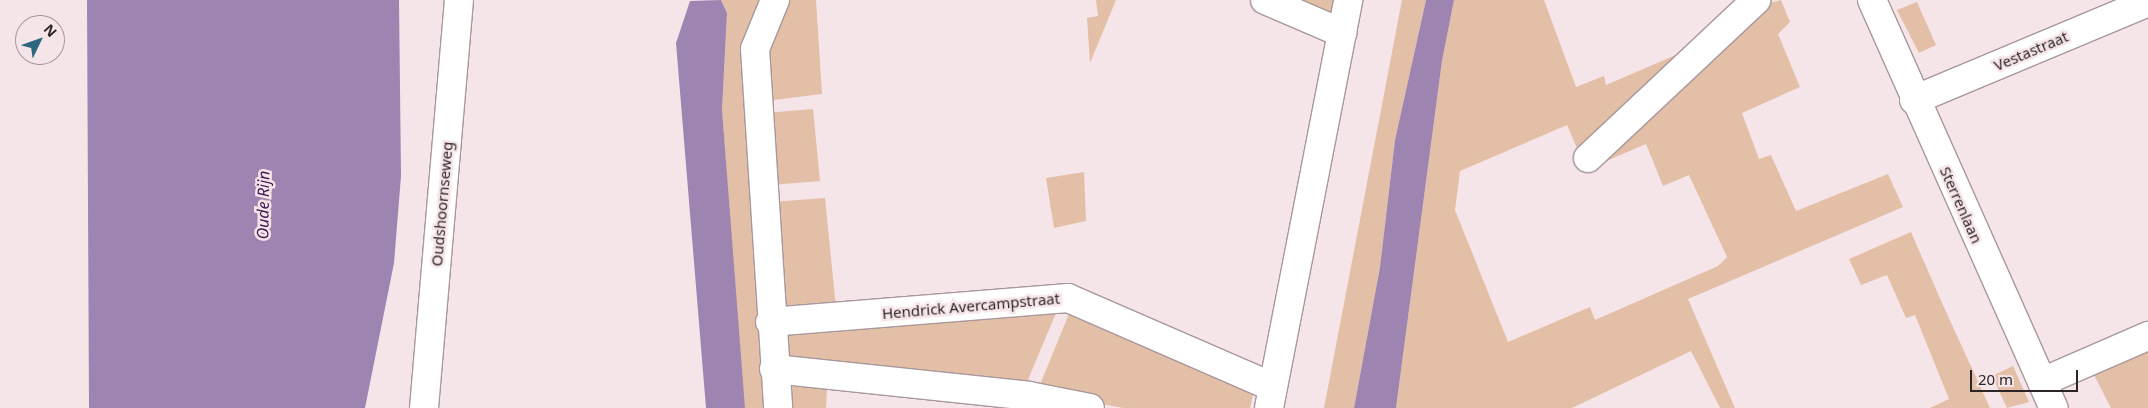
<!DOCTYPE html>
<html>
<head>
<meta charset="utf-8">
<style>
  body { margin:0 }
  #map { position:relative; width:2148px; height:408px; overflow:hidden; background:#f6e5e8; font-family:"Noto Sans",sans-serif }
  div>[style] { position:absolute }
  .green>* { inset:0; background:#e2bfa6 }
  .water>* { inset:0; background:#9e84b1 }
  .roads { filter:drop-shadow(1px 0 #a7979b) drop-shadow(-1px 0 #a7979b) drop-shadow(0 1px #a7979b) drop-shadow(0 -1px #a7979b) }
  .street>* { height:28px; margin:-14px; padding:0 14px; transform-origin:14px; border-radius:14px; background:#fff }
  span { translate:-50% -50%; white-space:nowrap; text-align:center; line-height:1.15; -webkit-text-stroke:5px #f6e5e8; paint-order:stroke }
  .street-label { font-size:15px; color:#2b2526 }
  .water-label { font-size:16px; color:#3c1951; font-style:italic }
  .north { position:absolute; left:15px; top:15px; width:50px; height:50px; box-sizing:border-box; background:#f6e5e8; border:1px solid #a5989a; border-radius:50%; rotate:48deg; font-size:14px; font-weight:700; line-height:20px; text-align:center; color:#2b2526 }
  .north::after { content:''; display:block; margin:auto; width:18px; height:22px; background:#2e6680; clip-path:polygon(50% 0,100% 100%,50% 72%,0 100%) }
  .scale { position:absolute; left:1970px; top:370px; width:108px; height:22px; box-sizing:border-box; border:2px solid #2b2526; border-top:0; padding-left:6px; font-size:15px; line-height:18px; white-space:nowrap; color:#2b2526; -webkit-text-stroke:4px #f6e5e8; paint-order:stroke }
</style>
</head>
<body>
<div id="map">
  <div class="green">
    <i style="clip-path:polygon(721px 0,769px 0,750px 54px,771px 408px,745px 408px,739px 366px,722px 110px,727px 13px)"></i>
    <i style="clip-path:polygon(781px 0,816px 0,822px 94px,766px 101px,763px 50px)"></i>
    <i style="clip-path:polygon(1096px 0,1116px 0,1090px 63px,1087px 18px,1098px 16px)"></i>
    <i style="clip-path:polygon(1273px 0,1335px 0,1333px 19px)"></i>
    <i style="clip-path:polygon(1402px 0,1426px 0,1395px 140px,1380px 267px,1354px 408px,1324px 408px)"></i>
    <i style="clip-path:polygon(1454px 0,1544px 0,1576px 87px,1604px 76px,1606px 85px,1692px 48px,1579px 153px,1567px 125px,1460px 171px,1455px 210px,1508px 342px,1590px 307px,1595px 320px,1718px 266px,1727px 257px,1689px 175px,1663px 186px,1646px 144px,1590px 168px,1763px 5px,1781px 0,1790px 22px,1778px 34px,1800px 87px,1742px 113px,1759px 159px,1771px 155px,1796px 211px,1888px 174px,1903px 207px,1688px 299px,1735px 408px,1720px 408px,1691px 351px,1572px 408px,1396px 408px,1442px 61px)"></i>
    <i style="clip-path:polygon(1917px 2px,1936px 45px,1919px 53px,1897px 10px)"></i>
    <i style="clip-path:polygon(813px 109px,820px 181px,772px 185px,765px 113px)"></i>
    <i style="clip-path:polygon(1084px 172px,1086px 221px,1054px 228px,1046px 178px)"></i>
    <i style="clip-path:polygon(825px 198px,836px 308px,777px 314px,771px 202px)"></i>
    <i style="clip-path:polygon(1911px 232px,1942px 303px,1990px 408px,1930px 408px,1949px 399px,1915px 315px,1906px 318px,1887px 275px,1861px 285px,1849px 259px)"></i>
    <i style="clip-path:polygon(1059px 306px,1024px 389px,779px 365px,777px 332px)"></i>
    <i style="clip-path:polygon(1071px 309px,1255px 386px,1250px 408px,1123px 408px,1037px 392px)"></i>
    <i style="clip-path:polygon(2148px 349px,2148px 408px,2111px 408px,2093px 373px)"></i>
    <i style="clip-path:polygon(2013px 366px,2029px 402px,2007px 408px,1992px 376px)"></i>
    <i style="clip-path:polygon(784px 386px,827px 389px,826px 408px,786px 408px)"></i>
  </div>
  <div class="water">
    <i style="clip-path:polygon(87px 0,399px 0,401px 176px,394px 263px,365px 408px,89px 408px)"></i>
    <i style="clip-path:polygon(721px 0,727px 13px,722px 110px,745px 408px,706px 408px,676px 43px,690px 1px)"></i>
    <i style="clip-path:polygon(1426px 0,1454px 0,1442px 61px,1396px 408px,1354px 408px,1380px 267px,1395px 140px)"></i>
  </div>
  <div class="roads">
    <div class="street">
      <i style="left:775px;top:0;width:53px;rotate:112.2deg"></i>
      <i style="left:755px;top:49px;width:360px;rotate:86.3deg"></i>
      <i style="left:1265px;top:0;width:84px;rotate:23.2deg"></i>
      <i style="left:1872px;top:0;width:447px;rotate:66deg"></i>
      <i style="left:1914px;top:100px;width:254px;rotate:-22.7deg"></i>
      <i style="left:1588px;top:158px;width:231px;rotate:-43.2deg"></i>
      <i style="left:770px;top:322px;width:299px;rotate:-4.6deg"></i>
      <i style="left:1068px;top:298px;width:223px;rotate:23.5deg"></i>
      <i style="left:774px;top:369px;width:256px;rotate:6deg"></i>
      <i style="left:1029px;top:396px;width:62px;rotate:11.1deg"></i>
      <i style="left:2042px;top:382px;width:116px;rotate:-23.5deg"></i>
      <i style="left:424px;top:408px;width:409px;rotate:-85.1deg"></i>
      <i style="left:1269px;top:408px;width:416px;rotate:-79deg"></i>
    </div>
  </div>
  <div class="street-label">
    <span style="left:2031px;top:51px;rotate:-23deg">Vestastraat</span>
    <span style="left:442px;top:204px;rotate:-85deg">Oudshoornseweg</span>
    <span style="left:1961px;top:205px;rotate:66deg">Sterrenlaan</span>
    <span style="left:971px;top:306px;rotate:-5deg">Hendrick Avercampstraat</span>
  </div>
  <div class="water-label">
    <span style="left:263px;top:205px;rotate:-89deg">Oude Rijn</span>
  </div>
  <div class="north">N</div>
  <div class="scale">20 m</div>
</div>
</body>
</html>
